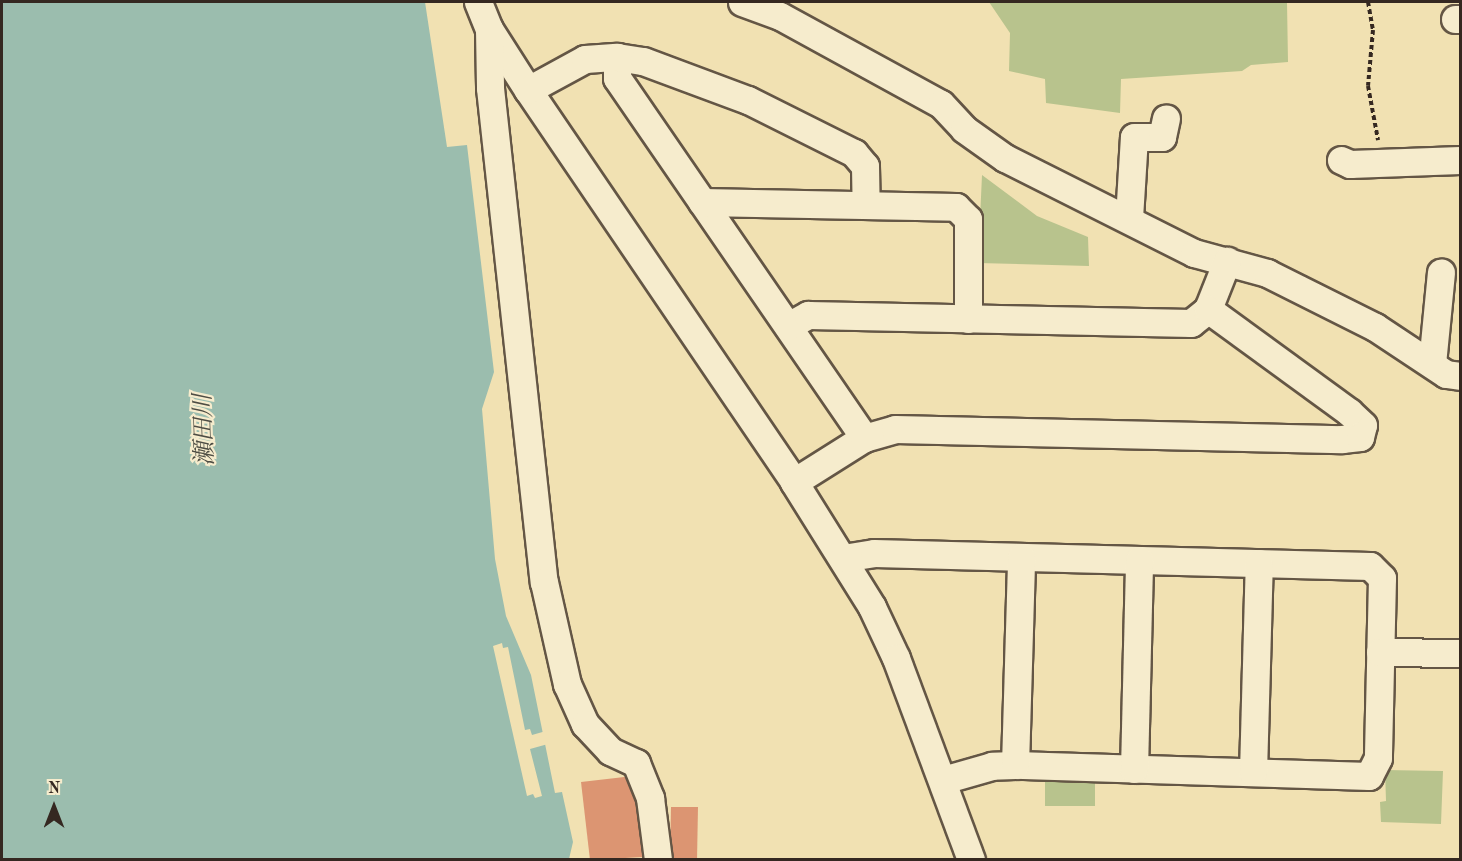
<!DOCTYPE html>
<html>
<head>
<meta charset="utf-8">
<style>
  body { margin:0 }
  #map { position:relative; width:1462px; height:861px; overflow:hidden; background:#f1e1b2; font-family:"Old Standard TT","Noto Serif JP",serif }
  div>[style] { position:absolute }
  .green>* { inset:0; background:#b8c38d }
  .water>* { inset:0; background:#9bbdae }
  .pier>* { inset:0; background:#f1e1b2 }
  .building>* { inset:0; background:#dc9572 }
  .path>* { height:4px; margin-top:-2px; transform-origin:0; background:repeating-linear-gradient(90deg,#352821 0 4.5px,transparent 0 7.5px) }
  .roads { filter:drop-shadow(2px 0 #645645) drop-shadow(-2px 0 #645645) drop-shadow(0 2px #645645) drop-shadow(0 -2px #645645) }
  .minor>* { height:27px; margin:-13.5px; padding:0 13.5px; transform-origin:13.5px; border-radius:13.5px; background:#f6eccd }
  span { translate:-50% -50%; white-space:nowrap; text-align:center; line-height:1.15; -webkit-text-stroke:4.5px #f6eccd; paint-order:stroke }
  .water-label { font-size:24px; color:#4e4d44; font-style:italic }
  .frame { position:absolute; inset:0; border:3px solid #352821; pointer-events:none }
  .north { position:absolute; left:24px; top:777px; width:60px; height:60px; -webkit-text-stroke:4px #f6eccd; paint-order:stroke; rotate:0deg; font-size:16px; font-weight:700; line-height:24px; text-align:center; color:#352821 }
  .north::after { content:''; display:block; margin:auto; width:21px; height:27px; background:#352821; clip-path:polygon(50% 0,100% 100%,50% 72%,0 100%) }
</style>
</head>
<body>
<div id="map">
  <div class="green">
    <i style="clip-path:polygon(989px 2px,1287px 2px,1288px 62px,1251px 65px,1242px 71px,1121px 79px,1120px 113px,1046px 103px,1045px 79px,1009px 71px,1010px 33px)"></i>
    <i style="clip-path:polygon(982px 175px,1037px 216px,1088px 237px,1089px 266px,978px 263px)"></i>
    <i style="clip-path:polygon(1385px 770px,1443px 771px,1441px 824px,1381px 822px,1380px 802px,1386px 801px)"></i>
    <i style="clip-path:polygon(1095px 776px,1095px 806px,1045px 806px,1045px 778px)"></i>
  </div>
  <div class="water">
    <i style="clip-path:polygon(2px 2px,425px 2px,447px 147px,467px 145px,494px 372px,482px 409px,495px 559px,506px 616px,531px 675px,555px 793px,562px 792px,573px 842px,569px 859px,2px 860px)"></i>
  </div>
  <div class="pier">
    <i style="clip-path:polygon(502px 643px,503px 648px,508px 647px,525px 730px,530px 729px,532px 735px,546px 731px,548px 744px,530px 749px,542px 796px,535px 798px,533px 794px,527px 796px,493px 646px)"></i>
  </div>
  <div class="building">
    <i style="clip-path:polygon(633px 776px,643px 857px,590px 860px,581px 782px)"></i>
    <i style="clip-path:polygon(671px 807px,698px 807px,697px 860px,670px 860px)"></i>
  </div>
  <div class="path">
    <i style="left:1368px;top:2px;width:28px;rotate:80deg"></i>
    <i style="left:1373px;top:30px;width:56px;rotate:95.1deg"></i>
    <i style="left:1368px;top:86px;width:55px;rotate:79.5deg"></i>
  </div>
  <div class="roads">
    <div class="minor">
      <i style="left:478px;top:2px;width:29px;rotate:68deg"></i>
      <i style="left:489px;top:29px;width:72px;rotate:57.4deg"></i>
      <i style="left:528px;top:90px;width:474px;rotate:55.8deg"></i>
      <i style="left:794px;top:482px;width:147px;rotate:58deg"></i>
      <i style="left:872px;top:607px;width:56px;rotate:64.8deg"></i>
      <i style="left:896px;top:658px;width:215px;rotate:69.6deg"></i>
      <i style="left:742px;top:2px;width:40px;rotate:20.2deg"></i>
      <i style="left:780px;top:16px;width:183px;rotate:28.7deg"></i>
      <i style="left:941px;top:104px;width:34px;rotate:47deg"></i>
      <i style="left:964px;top:129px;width:50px;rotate:35.3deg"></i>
      <i style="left:1005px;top:158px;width:212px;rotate:26.7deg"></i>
      <i style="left:1194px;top:253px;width:76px;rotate:15.3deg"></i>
      <i style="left:1267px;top:273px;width:121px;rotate:26.6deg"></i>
      <i style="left:1375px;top:327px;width:85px;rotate:33.5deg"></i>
      <i style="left:1446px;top:374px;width:14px;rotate:8deg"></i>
      <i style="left:1455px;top:19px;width:5px"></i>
      <i style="left:489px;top:29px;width:59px;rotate:89deg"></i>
      <i style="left:490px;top:88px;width:497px;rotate:83.8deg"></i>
      <i style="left:544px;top:582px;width:105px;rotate:77.3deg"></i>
      <i style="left:567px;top:684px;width:44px;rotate:65.8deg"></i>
      <i style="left:585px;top:724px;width:37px;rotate:47deg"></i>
      <i style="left:610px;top:751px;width:29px;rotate:25deg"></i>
      <i style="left:636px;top:763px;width:38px;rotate:68deg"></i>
      <i style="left:650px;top:798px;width:63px;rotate:82.6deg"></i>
      <i style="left:617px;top:57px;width:21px;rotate:90deg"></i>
      <i style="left:617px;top:78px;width:437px;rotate:55.5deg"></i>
      <i style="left:528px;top:90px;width:65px;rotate:-28.5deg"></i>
      <i style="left:585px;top:59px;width:32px;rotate:-4deg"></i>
      <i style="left:617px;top:57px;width:26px;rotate:9deg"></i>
      <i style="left:643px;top:61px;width:112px;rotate:20.4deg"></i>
      <i style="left:748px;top:100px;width:119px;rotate:26.6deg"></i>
      <i style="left:854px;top:153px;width:17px;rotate:50deg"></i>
      <i style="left:865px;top:166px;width:39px;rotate:89deg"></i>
      <i style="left:1341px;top:160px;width:10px;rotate:24deg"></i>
      <i style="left:1350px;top:164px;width:110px;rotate:-2.1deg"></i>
      <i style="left:702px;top:202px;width:254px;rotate:1.1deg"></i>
      <i style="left:956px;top:207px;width:17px;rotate:45deg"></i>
      <i style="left:968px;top:219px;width:100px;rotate:90deg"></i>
      <i style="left:1129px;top:218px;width:81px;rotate:-86.5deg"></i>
      <i style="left:1134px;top:137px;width:28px"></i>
      <i style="left:1162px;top:137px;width:19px;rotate:-78deg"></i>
      <i style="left:788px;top:326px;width:23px;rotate:-29deg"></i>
      <i style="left:808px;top:315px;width:383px;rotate:1.2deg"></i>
      <i style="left:1191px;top:323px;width:22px;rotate:-39deg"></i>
      <i style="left:1208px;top:309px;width:52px;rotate:-68.4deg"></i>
      <i style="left:1432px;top:364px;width:92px;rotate:-84.4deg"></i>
      <i style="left:794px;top:482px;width:83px;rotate:-32.2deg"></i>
      <i style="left:864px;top:438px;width:32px;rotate:-16deg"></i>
      <i style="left:895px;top:429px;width:447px;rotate:1.3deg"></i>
      <i style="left:1342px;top:439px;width:18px;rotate:-6deg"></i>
      <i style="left:1360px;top:437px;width:12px;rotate:-76deg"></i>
      <i style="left:1363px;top:425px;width:19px;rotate:-137deg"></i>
      <i style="left:1349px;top:412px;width:175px;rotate:-143.9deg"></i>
      <i style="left:843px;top:558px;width:31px;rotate:-9deg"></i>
      <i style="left:874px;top:553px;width:496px;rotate:1.5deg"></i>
      <i style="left:1370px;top:566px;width:17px;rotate:45deg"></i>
      <i style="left:1382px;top:578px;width:180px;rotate:91.3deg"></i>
      <i style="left:1378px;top:758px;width:20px;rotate:117deg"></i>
      <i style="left:1369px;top:776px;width:354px;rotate:-178.2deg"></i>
      <i style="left:1015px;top:765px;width:23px;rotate:178deg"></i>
      <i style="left:992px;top:766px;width:51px;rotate:164.1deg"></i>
      <i style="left:1380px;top:652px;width:80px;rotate:0.7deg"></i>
      <i style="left:1015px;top:765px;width:208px;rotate:-88.3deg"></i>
      <i style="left:1134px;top:769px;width:209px;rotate:-88.6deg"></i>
      <i style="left:1253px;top:772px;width:209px;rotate:-88.4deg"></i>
    </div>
  </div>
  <div class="water-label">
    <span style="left:206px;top:430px;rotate:-92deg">瀬田川</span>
  </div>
  <div class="frame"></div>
  <div class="north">N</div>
</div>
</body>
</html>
